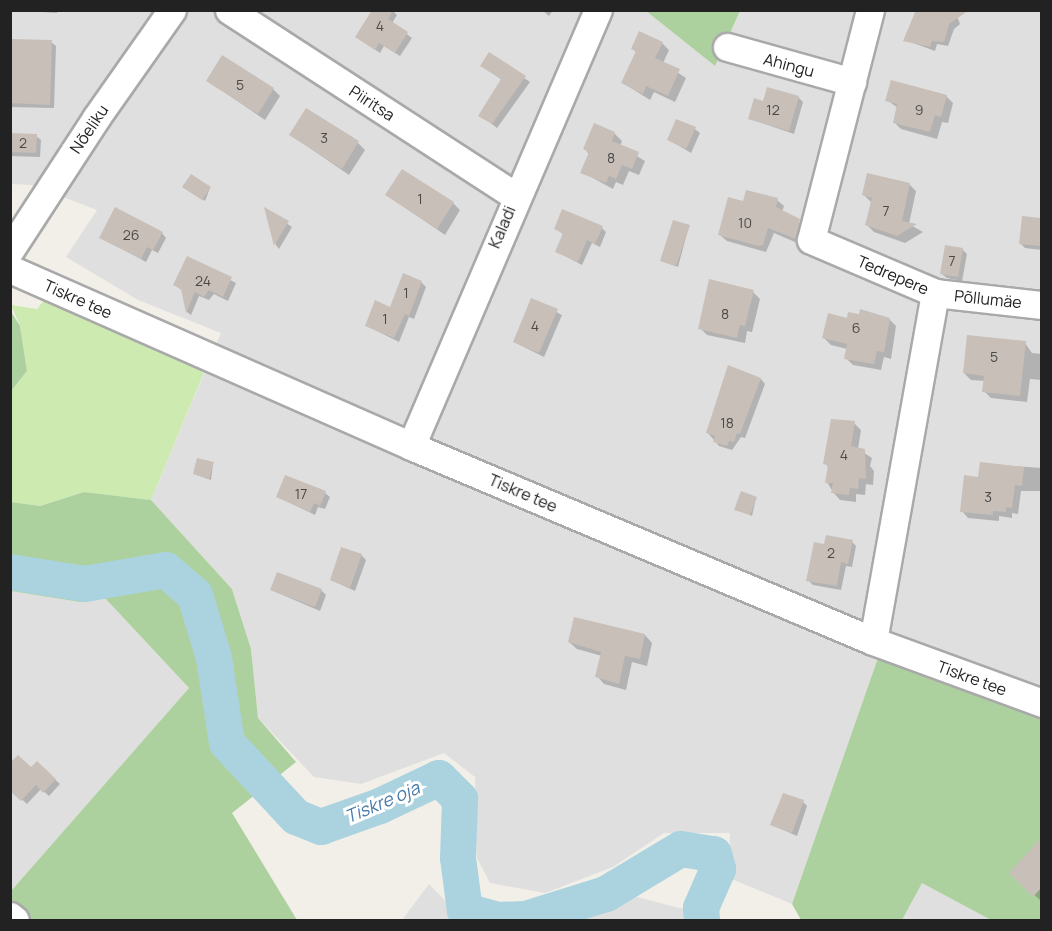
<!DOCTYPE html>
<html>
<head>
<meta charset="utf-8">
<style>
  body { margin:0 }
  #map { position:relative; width:1052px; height:931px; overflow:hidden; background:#f2efe9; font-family:Manrope,sans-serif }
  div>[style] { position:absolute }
  .residential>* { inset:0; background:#e0dfdf }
  .grass>* { inset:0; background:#cdebb0 }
  .forest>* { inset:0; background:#add19e }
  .shadow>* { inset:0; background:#0003 }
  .river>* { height:36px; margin:-18px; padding:0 18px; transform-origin:18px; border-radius:18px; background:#aad3df }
  .building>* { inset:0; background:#c7bfb8 }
  .roads { filter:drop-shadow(2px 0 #a9a9a9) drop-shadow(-2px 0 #a9a9a9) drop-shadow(0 2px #a9a9a9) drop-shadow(0 -2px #a9a9a9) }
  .minor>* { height:27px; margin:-13.5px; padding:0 13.5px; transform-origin:13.5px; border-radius:13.5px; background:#fff }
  span { translate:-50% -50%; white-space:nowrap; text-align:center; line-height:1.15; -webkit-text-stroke:6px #fff; paint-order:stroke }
  .number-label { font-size:14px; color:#4b4948 }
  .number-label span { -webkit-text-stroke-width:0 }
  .street-label { font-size:16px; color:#222 }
  .water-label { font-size:18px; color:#4a7aab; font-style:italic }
  .frame { position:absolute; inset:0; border:12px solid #222; pointer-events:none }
</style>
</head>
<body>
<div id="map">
  <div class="residential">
    <i style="clip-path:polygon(10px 11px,646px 11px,715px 66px,740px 11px,1041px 11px,1041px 686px,887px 634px,792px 904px,729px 878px,730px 833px,664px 833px,613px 867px,545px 893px,490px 883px,477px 858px,475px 777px,444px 753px,361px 784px,314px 777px,258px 718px,251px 649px,232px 589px,151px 500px,221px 333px,138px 300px,66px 257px,97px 210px,32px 185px,11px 184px)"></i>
    <i style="clip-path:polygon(11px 591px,80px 602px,104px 597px,189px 688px,11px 891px)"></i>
    <i style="clip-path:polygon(922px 882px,991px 920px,902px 920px)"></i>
    <i style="clip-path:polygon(429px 884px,464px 920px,402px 920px)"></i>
    <i style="clip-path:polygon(633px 896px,687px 910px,685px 920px,568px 920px)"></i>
  </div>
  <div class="grass">
    <i style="clip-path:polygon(45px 299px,205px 370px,151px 500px,84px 492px,40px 506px,11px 502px,11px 391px,27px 371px,20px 326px,11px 305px,37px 309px)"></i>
  </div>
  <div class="forest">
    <i style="clip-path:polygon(646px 11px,740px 11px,715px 66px)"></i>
    <i style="clip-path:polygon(10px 310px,20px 326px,27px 371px,11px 391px)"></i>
    <i style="clip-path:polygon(84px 492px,151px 500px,232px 589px,251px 649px,258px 718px,296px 762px,232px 813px,297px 920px,30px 920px,11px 899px,11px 891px,189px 688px,104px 597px,80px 602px,11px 591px,11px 502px,40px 506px)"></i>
    <i style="clip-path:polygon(878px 658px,1041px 719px,1041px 920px,991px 920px,922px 883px,902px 920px,801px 920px,792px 904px)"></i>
  </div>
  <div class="shadow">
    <i style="clip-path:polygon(10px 10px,57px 10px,57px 13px)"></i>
    <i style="clip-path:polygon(392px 10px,397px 15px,392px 23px,412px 38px,400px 56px,384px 46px,380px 53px,357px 37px)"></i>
    <i style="clip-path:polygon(542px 10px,553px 10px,549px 16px)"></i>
    <i style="clip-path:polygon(955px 11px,960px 24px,954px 29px,948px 46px,937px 44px,935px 51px,905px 40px)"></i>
    <i style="clip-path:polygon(10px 40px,51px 42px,56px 46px,54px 108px,10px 107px)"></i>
    <i style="clip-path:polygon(662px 43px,669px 50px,663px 63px,686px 78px,675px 102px,654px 92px,650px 100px,623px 83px,637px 53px,632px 48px)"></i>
    <i style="clip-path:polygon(489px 54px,530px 82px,497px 128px,480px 115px,502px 80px,482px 66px)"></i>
    <i style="clip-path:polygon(208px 81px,273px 89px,280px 96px,265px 120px)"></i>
    <i style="clip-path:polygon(946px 96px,953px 103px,948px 123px,942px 122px,937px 139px,901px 129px,894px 122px,898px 108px,887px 100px)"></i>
    <i style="clip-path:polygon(798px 97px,803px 102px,794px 134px,750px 119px)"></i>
    <i style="clip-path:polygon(595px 125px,615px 134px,622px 141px,620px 146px,645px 161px,639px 175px,629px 171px,623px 185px,616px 182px,613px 189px,582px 172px,589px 154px,585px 149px)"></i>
    <i style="clip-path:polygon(695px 129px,700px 133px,691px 153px,669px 140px)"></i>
    <i style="clip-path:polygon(10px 135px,36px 136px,41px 140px,40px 157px,10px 156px)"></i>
    <i style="clip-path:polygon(291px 135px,358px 143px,365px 150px,349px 175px)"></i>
    <i style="clip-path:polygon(909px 184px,916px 191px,909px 224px,923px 232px,905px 243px,874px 232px,867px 225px,871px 202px,864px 195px)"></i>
    <i style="clip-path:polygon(210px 188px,205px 201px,186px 189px)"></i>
    <i style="clip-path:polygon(387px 195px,453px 203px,460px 210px,445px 235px)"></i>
    <i style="clip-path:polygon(777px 200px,784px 206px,782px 212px,806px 227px,802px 245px,774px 233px,766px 252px,727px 241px,720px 235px,744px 203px)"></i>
    <i style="clip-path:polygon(267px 210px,292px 227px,279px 249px,276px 245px)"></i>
    <i style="clip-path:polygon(1023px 218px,1042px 220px,1042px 250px,1025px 248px,1021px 244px)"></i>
    <i style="clip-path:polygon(689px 226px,678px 267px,664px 262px,662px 261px)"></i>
    <i style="clip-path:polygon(555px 228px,602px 228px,606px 232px,600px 247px,592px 243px,582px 265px,556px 251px,564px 235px)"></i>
    <i style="clip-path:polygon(162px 233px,166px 238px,158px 253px,152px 250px,146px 262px,101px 237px)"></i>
    <i style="clip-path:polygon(962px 249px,967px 254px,962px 281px,947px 278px,942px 274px)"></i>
    <i style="clip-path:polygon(187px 258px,236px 283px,228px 301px,214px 294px,209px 300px,199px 296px,191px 315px,187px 312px,183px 291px,175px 285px)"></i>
    <i style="clip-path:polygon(421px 282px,426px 287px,414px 319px,409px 317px,399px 342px,367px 326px)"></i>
    <i style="clip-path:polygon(753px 292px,760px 299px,752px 332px,747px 331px,745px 343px,707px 335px,700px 328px)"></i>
    <i style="clip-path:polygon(532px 300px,562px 315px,544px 357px,514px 342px)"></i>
    <i style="clip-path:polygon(889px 319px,896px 326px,891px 359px,884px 357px,881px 370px,853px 365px,846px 358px,847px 349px,831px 345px,824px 338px,848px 320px)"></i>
    <i style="clip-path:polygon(1025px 343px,1032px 353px,1042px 354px,1042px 380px,1030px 379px,1027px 402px,991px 398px,984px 391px,985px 381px,971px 380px,964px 373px)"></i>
    <i style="clip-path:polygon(761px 379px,765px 384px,745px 438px,741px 437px,732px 450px,719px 446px,708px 433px)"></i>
    <i style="clip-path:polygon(854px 423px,861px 430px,858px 449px,872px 458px,870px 466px,874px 471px,873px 485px,866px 484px,865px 495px,856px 494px,856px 502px,840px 500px,833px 492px,827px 482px,829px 468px,825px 463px)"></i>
    <i style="clip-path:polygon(213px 464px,211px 480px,194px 474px)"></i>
    <i style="clip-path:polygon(981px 464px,1042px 468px,1042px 491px,1021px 491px,1018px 514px,1012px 513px,1012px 518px,999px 516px,999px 521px,968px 518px,962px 511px,979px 478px)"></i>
    <i style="clip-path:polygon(325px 493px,330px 497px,325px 509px,318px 507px,315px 515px,278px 497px)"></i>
    <i style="clip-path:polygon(756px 498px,752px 516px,736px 509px)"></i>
    <i style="clip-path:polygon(852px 542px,856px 546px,852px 567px,846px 566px,841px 590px,813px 585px,808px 580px,825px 546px)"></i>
    <i style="clip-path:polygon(361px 555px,366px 560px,355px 591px,331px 580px)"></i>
    <i style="clip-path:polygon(271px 590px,321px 590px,326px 595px,320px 611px)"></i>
    <i style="clip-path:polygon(645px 635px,652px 643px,647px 666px,632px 662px,626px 690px,604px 684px,597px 676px,602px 656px,577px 649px,569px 642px)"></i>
    <i style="clip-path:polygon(37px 763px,60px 784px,49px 796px,41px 789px,27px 804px,10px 789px)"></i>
    <i style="clip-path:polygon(803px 802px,807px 806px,797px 836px,772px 825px)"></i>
    <i style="clip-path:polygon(1042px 840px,1042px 902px,1011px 873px)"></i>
  </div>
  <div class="river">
    <i style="left:10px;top:572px;width:76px;rotate:9.1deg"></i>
    <i style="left:85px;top:584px;width:82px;rotate:-9.8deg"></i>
    <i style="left:166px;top:570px;width:38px;rotate:41deg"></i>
    <i style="left:195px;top:595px;width:66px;rotate:73.2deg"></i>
    <i style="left:214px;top:658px;width:86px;rotate:81.3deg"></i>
    <i style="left:227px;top:743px;width:101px;rotate:47deg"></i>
    <i style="left:296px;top:817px;width:27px;rotate:22deg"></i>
    <i style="left:321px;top:827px;width:63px;rotate:-19.6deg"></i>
    <i style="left:380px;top:806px;width:65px;rotate:-25.4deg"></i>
    <i style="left:439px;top:778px;width:30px;rotate:45deg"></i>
    <i style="left:460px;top:799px;width:59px;rotate:91.9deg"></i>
    <i style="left:458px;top:858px;width:53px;rotate:82.5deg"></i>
    <i style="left:465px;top:911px;width:34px;rotate:15deg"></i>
    <i style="left:498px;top:920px;width:28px;rotate:-2deg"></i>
    <i style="left:526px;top:919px;width:84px;rotate:-17.4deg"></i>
    <i style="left:606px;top:894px;width:87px;rotate:-31deg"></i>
    <i style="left:681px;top:849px;width:33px;rotate:9deg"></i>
    <i style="left:714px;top:854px;width:16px;rotate:75deg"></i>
    <i style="left:718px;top:869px;width:43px;rotate:113.6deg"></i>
    <i style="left:701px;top:908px;width:12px;rotate:85deg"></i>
  </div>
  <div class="building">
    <i style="clip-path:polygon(372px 10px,393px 10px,388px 19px,408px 32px,395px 53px,379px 43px,375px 50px,355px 37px)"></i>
    <i style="clip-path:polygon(916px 10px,969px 10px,949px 24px,944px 42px,932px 41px,930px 47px,903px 41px)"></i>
    <i style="clip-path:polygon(639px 31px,663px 42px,655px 58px,680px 69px,668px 96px,646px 86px,643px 94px,621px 83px,636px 51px,631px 49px)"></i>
    <i style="clip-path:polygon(10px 39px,52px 40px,50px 105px,10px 103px)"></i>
    <i style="clip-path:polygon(489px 52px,526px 76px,492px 124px,478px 116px,501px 79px,480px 66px)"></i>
    <i style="clip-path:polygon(222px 55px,274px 88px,258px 114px,206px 81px)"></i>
    <i style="clip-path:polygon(891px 80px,947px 95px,941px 117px,935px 115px,930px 132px,893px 123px,897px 104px,885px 101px)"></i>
    <i style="clip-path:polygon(767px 87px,799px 96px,789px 131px,748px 119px,754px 98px,763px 101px)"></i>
    <i style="clip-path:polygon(306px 108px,359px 141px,342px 169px,289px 135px)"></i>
    <i style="clip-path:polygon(676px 119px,696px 127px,686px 149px,667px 140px)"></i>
    <i style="clip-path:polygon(594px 123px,615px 132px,612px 141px,639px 152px,632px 169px,622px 165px,616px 179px,609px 176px,606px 183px,580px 173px,589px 152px,583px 149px)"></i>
    <i style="clip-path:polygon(10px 133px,37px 134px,36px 153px,10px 152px)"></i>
    <i style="clip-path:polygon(402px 169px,454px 202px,437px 229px,385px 195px)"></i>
    <i style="clip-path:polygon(867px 173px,910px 183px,902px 221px,917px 224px,897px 236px,865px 225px,872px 198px,862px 195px)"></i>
    <i style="clip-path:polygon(191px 174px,211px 187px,202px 200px,182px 187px)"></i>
    <i style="clip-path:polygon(746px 190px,778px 198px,776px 207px,800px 219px,796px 239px,768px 228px,763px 245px,758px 246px,718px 235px,728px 197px,743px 201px)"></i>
    <i style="clip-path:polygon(115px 207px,163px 232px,153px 250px,147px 247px,141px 259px,99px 238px)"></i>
    <i style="clip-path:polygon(264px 207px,289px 221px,274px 246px)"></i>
    <i style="clip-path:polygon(562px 209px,603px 226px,595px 244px,587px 240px,578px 262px,555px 252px,563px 233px,554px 229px)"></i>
    <i style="clip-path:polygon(1022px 216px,1041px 218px,1041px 246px,1019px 244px)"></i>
    <i style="clip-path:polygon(673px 220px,690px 225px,676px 266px,660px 261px)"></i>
    <i style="clip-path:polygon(945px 245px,963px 248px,958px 277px,940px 274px)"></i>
    <i style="clip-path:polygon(187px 256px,232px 277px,223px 297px,209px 290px,204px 297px,195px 292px,186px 313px,181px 289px,173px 285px)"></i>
    <i style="clip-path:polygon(403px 273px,422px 281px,409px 316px,405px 314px,394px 338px,365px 326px,375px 300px,390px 307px)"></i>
    <i style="clip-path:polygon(709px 279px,754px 290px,745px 326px,740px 325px,737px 338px,698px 329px)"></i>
    <i style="clip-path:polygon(531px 298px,558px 309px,539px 353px,513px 342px)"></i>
    <i style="clip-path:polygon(860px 309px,890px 318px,884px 352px,877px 351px,874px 364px,844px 359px,847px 344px,822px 338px,828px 313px,847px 318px,848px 312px,859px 314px)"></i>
    <i style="clip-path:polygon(967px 335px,1026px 341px,1020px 396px,982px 392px,984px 376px,963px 373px)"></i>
    <i style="clip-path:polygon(728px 365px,761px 378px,740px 434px,737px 433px,734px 442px,729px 441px,727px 446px,713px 442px,715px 436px,706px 433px)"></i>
    <i style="clip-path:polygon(831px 419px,855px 421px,851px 446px,865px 449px,866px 479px,859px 478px,858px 489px,850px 488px,849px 495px,831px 493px,833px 483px,825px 483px,828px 465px,823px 464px)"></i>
    <i style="clip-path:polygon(197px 458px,214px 462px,209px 479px,193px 474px)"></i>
    <i style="clip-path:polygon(980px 462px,1024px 467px,1022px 486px,1015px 485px,1012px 508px,1006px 507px,1006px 512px,993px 511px,993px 515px,960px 512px,964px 475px,978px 477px)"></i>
    <i style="clip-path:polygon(285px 475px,326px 491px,320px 506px,314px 503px,310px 512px,276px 497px)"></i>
    <i style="clip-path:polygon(741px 491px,757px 497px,750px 515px,734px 510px)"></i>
    <i style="clip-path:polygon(826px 535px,853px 540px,848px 564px,841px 562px,837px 586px,806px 581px,814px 542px,824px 544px)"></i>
    <i style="clip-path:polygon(341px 547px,362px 554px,350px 588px,330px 580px)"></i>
    <i style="clip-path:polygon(277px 572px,322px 589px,315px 607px,270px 590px)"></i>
    <i style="clip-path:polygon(574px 617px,645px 634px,640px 659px,625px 656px,619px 684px,595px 677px,601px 652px,568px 642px)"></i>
    <i style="clip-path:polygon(18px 755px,31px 767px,37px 761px,56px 779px,43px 793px,36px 785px,21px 801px,10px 791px,10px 763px)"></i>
    <i style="clip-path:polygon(783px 793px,804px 800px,792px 833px,770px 825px)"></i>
    <i style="clip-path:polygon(1041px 838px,1041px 888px,1033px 897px,1009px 873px)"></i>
  </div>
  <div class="roads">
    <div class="minor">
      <i style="left:229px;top:10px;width:341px;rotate:33deg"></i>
      <i style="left:870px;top:10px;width:237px;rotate:104.4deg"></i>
      <i style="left:811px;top:240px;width:135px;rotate:23.1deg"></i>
      <i style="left:935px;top:293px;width:353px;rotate:100.1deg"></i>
      <i style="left:727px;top:47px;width:130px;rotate:15.6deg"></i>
      <i style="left:10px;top:250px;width:158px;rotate:-56.9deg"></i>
      <i style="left:96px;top:118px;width:132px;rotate:-54.9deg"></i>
      <i style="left:10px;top:269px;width:438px;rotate:23.8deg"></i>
      <i style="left:411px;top:446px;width:501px;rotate:22.88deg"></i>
      <i style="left:873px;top:641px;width:180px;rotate:20.1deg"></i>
      <i style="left:935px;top:293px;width:108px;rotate:6.4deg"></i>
      <i style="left:411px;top:446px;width:474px;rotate:-66.8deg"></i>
      <i style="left:10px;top:916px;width:6px;rotate:39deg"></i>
    </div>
  </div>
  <div class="number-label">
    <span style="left:380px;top:26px">4</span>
    <span style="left:240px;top:85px">5</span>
    <span style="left:773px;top:110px">12</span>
    <span style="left:919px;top:110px">9</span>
    <span style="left:324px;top:138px">3</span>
    <span style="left:23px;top:143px">2</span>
    <span style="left:611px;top:158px">8</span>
    <span style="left:420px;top:199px">1</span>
    <span style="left:886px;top:211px">7</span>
    <span style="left:745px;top:223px">10</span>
    <span style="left:131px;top:235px">26</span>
    <span style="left:952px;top:261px">7</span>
    <span style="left:203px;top:281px">24</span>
    <span style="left:406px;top:293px">1</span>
    <span style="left:725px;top:314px">8</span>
    <span style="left:385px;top:319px">1</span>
    <span style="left:535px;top:326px">4</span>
    <span style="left:856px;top:328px">6</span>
    <span style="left:994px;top:357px">5</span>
    <span style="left:727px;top:423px">18</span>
    <span style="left:844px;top:455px">4</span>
    <span style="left:301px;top:494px">17</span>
    <span style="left:988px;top:497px">3</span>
    <span style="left:831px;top:553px">2</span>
  </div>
  <div class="street-label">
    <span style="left:789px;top:65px;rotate:15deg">Ahingu</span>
    <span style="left:372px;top:103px;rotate:33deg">Piiritsa</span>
    <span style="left:89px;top:129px;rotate:-56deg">Nõeliku</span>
    <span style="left:502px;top:227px;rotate:-67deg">Kaladi</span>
    <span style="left:893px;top:275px;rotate:23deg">Tedrepere</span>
    <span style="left:78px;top:299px;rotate:24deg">Tiskre tee</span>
    <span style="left:988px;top:299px;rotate:6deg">Põllumäe</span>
    <span style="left:523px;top:493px;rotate:23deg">Tiskre tee</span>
    <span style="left:972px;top:678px;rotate:20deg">Tiskre tee</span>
  </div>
  <div class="water-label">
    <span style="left:382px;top:802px;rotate:-23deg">Tiskre oja</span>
  </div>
  <div class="frame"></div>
</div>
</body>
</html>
